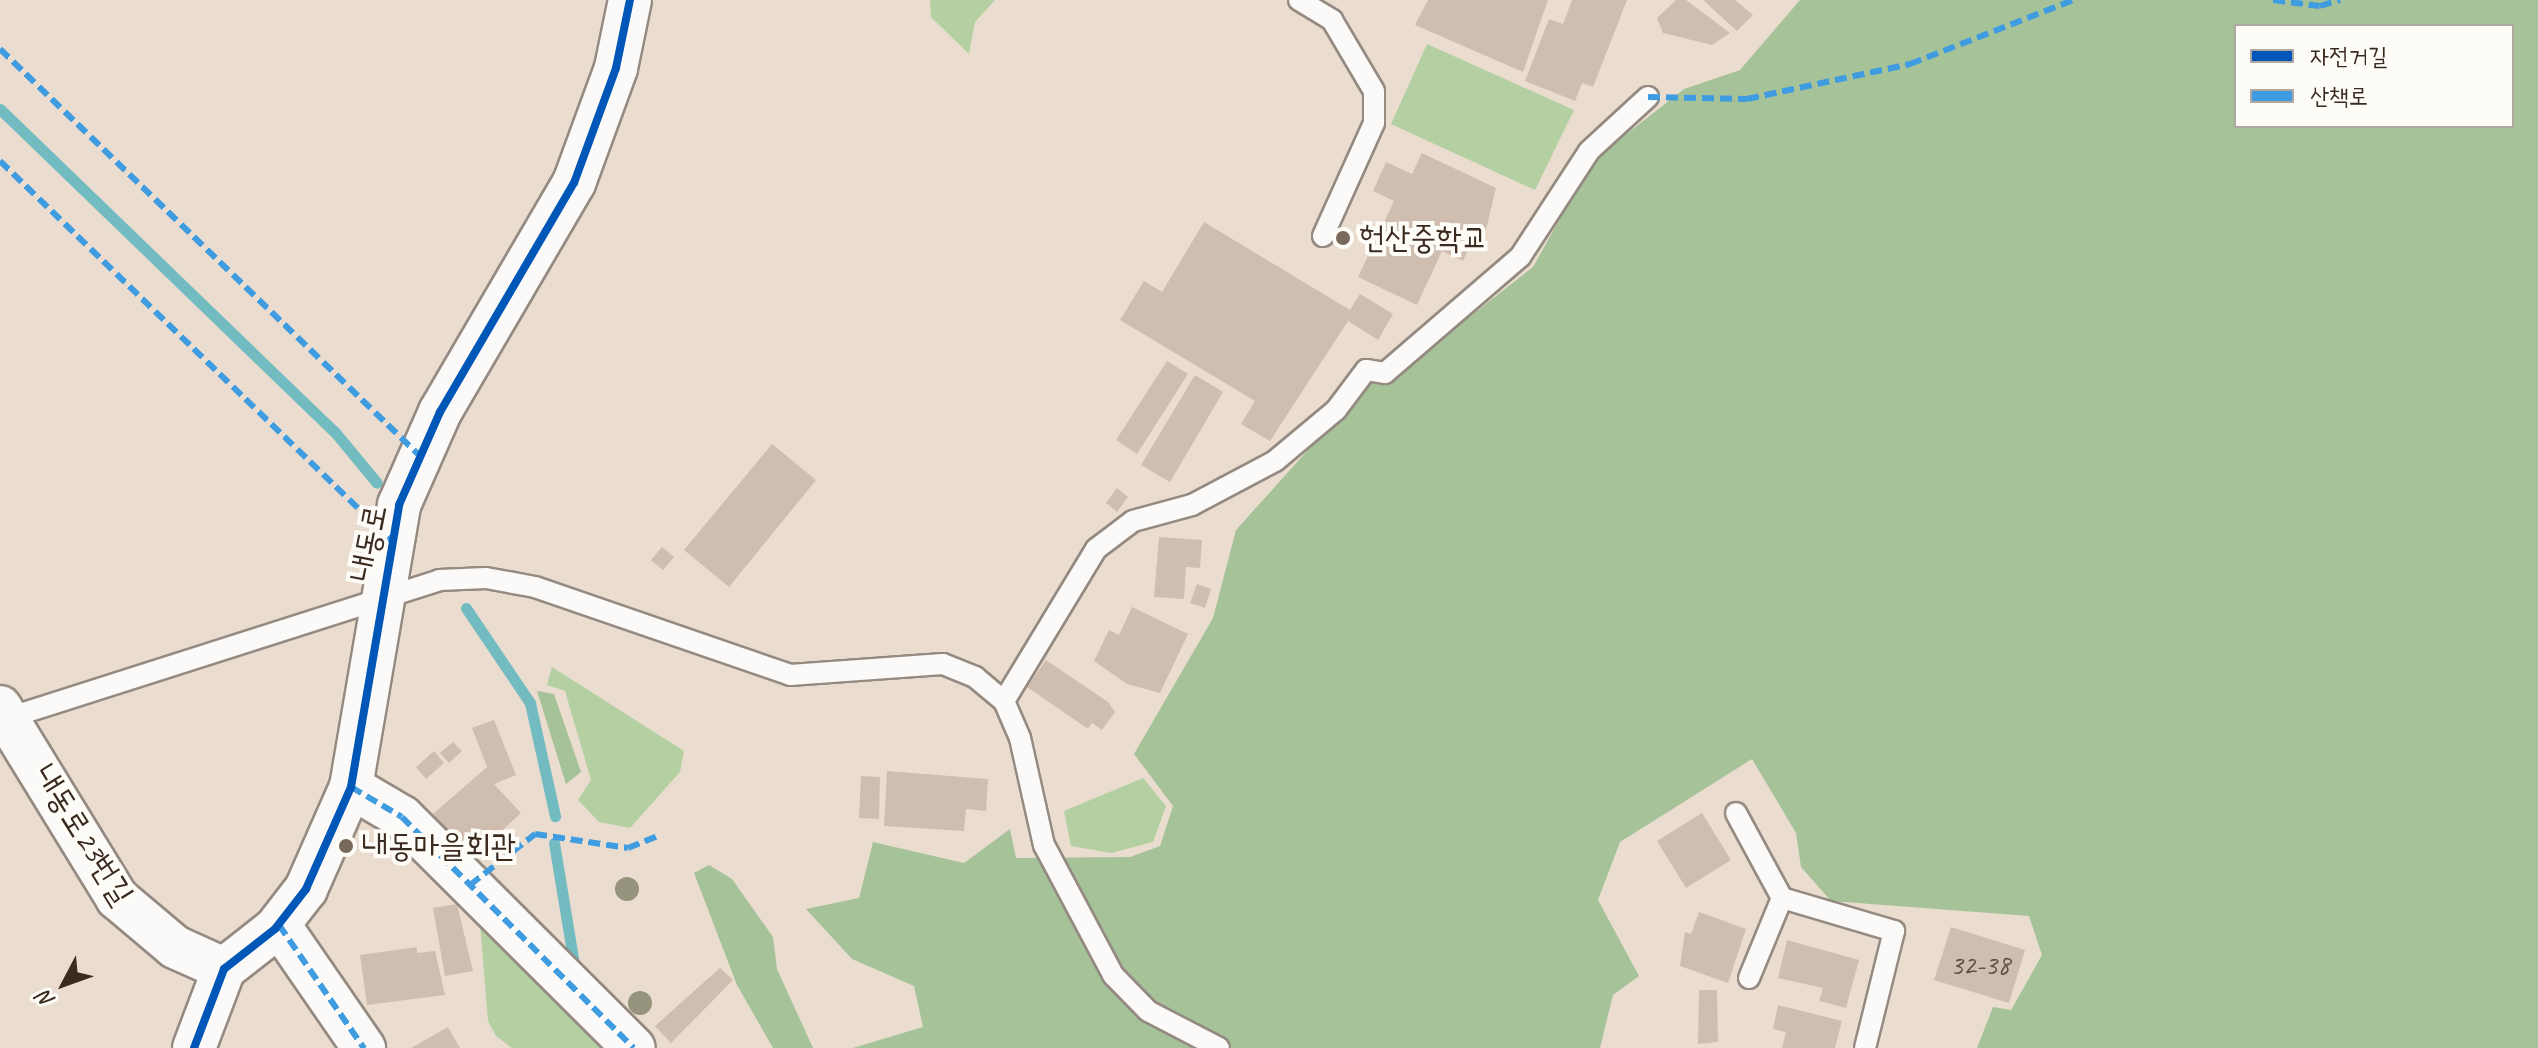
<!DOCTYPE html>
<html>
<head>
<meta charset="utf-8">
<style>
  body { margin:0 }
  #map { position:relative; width:2538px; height:1048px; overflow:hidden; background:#eaddcf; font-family:Caveat,"Poor Story",sans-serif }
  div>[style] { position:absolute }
  .green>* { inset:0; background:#b4d0a2 }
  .forest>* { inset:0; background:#a5c299 }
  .stream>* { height:11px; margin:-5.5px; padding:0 5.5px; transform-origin:5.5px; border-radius:5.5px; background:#72bbc0 }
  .building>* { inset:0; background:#cfbdaf }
  .roads { filter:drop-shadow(2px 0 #948a81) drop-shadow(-2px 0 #948a81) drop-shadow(0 2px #948a81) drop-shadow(0 -2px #948a81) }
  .service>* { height:20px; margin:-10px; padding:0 10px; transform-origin:10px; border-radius:10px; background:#fcfaf8 }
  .minor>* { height:42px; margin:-21px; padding:0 21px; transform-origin:21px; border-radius:21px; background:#fcfaf8 }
  .quiet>* { height:6px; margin-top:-3px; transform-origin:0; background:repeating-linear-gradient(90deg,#3f9ce0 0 12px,transparent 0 18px) }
  .cycleway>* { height:8px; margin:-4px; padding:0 4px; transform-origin:4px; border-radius:4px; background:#0057b8 }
  .trees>* { width:24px; height:24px; margin:-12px; border-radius:50%; background:#96947d }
  .dots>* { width:22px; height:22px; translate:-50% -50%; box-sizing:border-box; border:4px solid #fdfcf7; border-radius:50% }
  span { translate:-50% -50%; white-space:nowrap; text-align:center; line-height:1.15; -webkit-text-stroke:8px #fdfcf7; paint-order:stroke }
  .number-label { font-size:28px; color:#604f42 }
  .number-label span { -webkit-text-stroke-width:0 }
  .poi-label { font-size:32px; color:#3b2a1e }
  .left { translate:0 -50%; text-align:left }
  .street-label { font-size:32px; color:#3b2a1e }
  .legend { position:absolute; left:2234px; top:24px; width:280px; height:104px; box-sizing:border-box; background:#fdfcf7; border:2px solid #afa8a0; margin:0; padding:10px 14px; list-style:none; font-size:24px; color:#3b2a1e }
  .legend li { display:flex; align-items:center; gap:16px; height:40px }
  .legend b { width:40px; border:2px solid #afa8a0 }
  .north { position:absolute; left:24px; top:944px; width:80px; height:80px; -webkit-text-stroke:6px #fdfcf7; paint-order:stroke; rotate:229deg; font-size:22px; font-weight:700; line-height:32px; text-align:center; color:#3b2a1e }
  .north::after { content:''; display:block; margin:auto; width:28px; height:36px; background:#3b2a1e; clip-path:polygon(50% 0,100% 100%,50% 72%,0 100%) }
</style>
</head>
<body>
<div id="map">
  <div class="green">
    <i style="clip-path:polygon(930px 0,995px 0,975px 22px,969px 54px,931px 17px)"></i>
    <i style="clip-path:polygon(1427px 44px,1574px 110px,1535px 190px,1391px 124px)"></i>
    <i style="clip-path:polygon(552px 667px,684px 751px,680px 772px,630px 828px,599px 822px,578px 800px,591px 780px,565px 691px,547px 685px)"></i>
    <i style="clip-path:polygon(1143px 778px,1166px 806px,1153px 842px,1111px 853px,1071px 846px,1064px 811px)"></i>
    <i style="clip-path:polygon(479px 912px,614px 1048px,512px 1048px,496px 1036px,488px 1021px)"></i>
  </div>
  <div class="forest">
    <i style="clip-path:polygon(evenodd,1800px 0,2538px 0,2538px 1048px,1977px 1048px,1993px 1007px,2011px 1010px,2042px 955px,2029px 916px,1831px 901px,1801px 867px,1796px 833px,1752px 759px,1620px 842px,1598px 900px,1639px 976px,1613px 995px,1600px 1048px,853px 1048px,923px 1027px,914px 986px,852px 959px,806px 909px,859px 898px,873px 842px,964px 863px,1010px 829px,1016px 858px,1130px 857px,1160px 846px,1173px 806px,1134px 754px,1213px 618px,1236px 530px,1368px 383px,1384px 384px,1533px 267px,1592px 161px,1684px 89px,1740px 70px,1800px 0,2236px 26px,2512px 26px,2512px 126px,2236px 126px,2236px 26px)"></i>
    <i style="clip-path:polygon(537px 691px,554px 694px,581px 772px,566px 784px)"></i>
    <i style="clip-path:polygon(709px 865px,732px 879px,773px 937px,777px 969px,813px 1048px,773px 1048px,737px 985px,694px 873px)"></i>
  </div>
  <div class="stream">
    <i style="left:0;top:109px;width:464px;rotate:44deg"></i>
    <i style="left:334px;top:431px;width:67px;rotate:50.4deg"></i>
    <i style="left:466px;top:608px;width:115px;rotate:56deg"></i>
    <i style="left:530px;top:703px;width:116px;rotate:77.5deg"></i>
    <i style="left:554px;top:843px;width:123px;rotate:80.6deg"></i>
  </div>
  <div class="building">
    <i style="clip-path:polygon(1428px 0,1548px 0,1523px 72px,1415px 25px)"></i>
    <i style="clip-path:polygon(1572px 0,1627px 0,1593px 87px,1582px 83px,1575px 101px,1525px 81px,1549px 19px,1563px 24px)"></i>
    <i style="clip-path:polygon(1676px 0,1686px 0,1730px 33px,1712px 45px,1663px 33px,1657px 18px)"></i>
    <i style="clip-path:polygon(1703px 0,1735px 0,1753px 15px,1737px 31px)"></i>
    <i style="clip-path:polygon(1422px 153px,1496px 188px,1485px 234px,1477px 230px,1463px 261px,1442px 251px,1417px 305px,1358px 277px,1394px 201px,1373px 191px,1386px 162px,1412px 174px)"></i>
    <i style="clip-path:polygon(1204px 222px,1350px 310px,1360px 294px,1393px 314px,1378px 340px,1348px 321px,1270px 441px,1241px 424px,1255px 401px,1120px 320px,1144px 281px,1162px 292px)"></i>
    <i style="clip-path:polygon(1167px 361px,1188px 374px,1137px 454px,1116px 440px)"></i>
    <i style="clip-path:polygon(1195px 375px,1223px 392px,1170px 482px,1141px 465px)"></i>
    <i style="clip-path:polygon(772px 444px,816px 480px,729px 587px,684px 550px)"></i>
    <i style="clip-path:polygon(1117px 488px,1128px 497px,1117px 512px,1106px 503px)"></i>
    <i style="clip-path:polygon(1159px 537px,1202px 540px,1200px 568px,1186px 567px,1184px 599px,1154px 597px)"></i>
    <i style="clip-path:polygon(662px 547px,674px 557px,663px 570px,651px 560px)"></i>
    <i style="clip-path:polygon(1197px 584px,1211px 589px,1205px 608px,1190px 603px)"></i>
    <i style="clip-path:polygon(1132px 607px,1188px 634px,1160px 693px,1127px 684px,1094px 661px,1109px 630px,1119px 635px)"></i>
    <i style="clip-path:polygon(1046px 660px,1108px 702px,1115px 712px,1102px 730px,1092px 723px,1088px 729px,1027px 687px)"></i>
    <i style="clip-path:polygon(494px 720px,516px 775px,494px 784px,521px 813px,466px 864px,426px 820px,487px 767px,472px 728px)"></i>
    <i style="clip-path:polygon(453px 742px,462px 751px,449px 763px,440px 753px)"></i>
    <i style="clip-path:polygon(434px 751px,444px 763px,426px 779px,416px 767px)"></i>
    <i style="clip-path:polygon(887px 771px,988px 779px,986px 811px,966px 809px,964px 831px,884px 826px)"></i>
    <i style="clip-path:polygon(861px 776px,880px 777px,879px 819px,859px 818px)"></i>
    <i style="clip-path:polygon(1702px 813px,1731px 860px,1686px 888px,1657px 841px)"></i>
    <i style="clip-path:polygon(457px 904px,473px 971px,445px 976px,433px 908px)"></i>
    <i style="clip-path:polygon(1699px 912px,1746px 929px,1728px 983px,1680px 966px,1685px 932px,1691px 934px)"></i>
    <i style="clip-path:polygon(1951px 927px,2025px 950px,2009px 1003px,1934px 980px)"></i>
    <i style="clip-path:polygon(1787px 940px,1859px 960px,1846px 1008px,1819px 1001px,1823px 988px,1778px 978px)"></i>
    <i style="clip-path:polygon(417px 947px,417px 953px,435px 951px,445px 995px,367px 1005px,360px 955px)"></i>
    <i style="clip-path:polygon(720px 968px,733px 980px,671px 1043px,655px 1026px)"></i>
    <i style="clip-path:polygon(1699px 990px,1717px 990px,1718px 1042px,1698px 1044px)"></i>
    <i style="clip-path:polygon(1778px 1005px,1842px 1021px,1835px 1048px,1782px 1048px,1786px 1032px,1773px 1029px)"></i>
    <i style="clip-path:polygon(448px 1027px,460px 1048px,411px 1048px)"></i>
  </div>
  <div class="roads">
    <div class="service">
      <i style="left:1299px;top:0;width:39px;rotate:31deg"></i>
      <i style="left:1332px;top:20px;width:82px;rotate:59.4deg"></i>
      <i style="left:1374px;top:91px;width:32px;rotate:90deg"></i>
      <i style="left:1374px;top:123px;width:124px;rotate:114.3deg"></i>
      <i style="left:1004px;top:701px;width:178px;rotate:-58.8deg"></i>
      <i style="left:1096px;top:549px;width:46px;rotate:-37.1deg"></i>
      <i style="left:1133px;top:521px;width:61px;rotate:-15.2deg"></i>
      <i style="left:1192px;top:505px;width:94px;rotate:-27.9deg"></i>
      <i style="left:1275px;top:461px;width:80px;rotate:-39.9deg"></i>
      <i style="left:1336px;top:410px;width:50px;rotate:-53.1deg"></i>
      <i style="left:1366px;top:370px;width:19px;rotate:9deg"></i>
      <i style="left:1385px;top:373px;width:178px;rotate:-40.7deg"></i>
      <i style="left:1520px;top:257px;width:126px;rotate:-56.9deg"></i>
      <i style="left:1589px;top:151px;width:80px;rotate:-42.5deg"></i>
      <i style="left:11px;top:717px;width:449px;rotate:-17.7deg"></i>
      <i style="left:439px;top:580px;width:47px;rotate:-2.4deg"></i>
      <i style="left:486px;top:578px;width:50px;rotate:10.4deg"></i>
      <i style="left:535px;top:587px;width:270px;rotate:19deg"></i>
      <i style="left:790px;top:675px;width:153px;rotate:-4.1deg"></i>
      <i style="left:943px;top:664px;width:35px;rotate:22deg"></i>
      <i style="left:975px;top:677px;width:38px;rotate:40deg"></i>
      <i style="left:1004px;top:701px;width:40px;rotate:66.6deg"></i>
      <i style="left:1020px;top:738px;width:110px;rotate:77.4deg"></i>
      <i style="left:1044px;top:845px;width:147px;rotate:62deg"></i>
      <i style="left:1113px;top:975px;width:50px;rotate:45.8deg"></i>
      <i style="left:1148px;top:1011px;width:80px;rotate:27.5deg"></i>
      <i style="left:1736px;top:813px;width:97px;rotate:61.6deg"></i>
      <i style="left:1782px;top:898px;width:117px;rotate:16.4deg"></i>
      <i style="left:1894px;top:931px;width:121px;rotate:103.9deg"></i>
      <i style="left:1749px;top:978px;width:87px;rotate:-67.6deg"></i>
    </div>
    <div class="minor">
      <i style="left:0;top:707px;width:224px;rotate:58.5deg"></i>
      <i style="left:117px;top:898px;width:76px;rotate:40.2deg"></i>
      <i style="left:175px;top:947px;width:54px;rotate:24.2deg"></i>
      <i style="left:351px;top:787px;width:59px;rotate:30.5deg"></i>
      <i style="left:402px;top:817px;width:327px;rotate:44.9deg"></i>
      <i style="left:279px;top:925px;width:150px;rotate:55.4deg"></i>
      <i style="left:194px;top:1048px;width:85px;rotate:-69.2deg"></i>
      <i style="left:224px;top:969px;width:65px;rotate:-38.1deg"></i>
      <i style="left:275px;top:929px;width:51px;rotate:-52.2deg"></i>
      <i style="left:306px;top:889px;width:111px;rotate:-66.2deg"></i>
      <i style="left:351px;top:787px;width:286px;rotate:-80.3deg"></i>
      <i style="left:399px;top:505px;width:102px;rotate:-66.2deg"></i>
      <i style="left:440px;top:412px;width:265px;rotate:-59.7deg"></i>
      <i style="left:574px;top:183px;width:122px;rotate:-69.9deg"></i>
      <i style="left:616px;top:68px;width:69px;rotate:-78.4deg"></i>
    </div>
  </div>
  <div class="quiet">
    <i style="left:2273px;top:0;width:47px;rotate:7.3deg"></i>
    <i style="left:2320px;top:6px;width:21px;rotate:-17deg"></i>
    <i style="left:0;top:49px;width:582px;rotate:44.1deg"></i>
    <i style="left:1648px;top:97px;width:99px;rotate:1.2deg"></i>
    <i style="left:1747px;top:99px;width:167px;rotate:-12.1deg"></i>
    <i style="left:1910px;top:64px;width:175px;rotate:-21.4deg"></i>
    <i style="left:0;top:161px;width:546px;rotate:44.11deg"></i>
    <i style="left:351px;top:787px;width:59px;rotate:30.5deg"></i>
    <i style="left:402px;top:817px;width:327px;rotate:44.9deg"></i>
    <i style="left:470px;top:885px;width:83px;rotate:-38.1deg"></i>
    <i style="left:535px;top:834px;width:94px;rotate:8.6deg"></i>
    <i style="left:628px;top:848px;width:35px;rotate:-22deg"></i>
    <i style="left:279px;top:925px;width:150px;rotate:55.4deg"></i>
  </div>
  <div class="cycleway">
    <i style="left:194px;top:1048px;width:85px;rotate:-69.2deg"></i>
    <i style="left:224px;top:969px;width:65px;rotate:-38.1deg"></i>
    <i style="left:275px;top:929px;width:51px;rotate:-52.2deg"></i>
    <i style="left:306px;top:889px;width:111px;rotate:-66.2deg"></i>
    <i style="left:351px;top:787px;width:286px;rotate:-80.3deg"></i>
    <i style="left:399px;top:505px;width:102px;rotate:-66.2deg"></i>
    <i style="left:440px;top:412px;width:265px;rotate:-59.7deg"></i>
    <i style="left:574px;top:183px;width:122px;rotate:-69.9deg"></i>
    <i style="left:616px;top:68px;width:69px;rotate:-78.4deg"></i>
  </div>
  <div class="trees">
    <i style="left:627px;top:889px"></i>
    <i style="left:640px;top:1003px"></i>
  </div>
  <div class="dots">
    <i style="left:1343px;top:238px;background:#78695c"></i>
    <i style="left:346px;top:846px;background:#78695c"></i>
  </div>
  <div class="number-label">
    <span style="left:1980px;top:965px">32-38</span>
  </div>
  <div class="poi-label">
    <span class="left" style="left:1359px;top:238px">헌산중학교</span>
    <span class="left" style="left:362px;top:846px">내동마을회관</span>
  </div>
  <div class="street-label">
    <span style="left:369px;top:543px;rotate:-79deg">내동로</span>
    <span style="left:83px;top:835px;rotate:58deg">내동로23번길</span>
  </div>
  <ul class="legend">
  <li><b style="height:10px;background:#0057b8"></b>자전거길</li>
  <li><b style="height:10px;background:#3f9ce0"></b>산책로</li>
  </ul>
  <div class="north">N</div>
</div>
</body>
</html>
